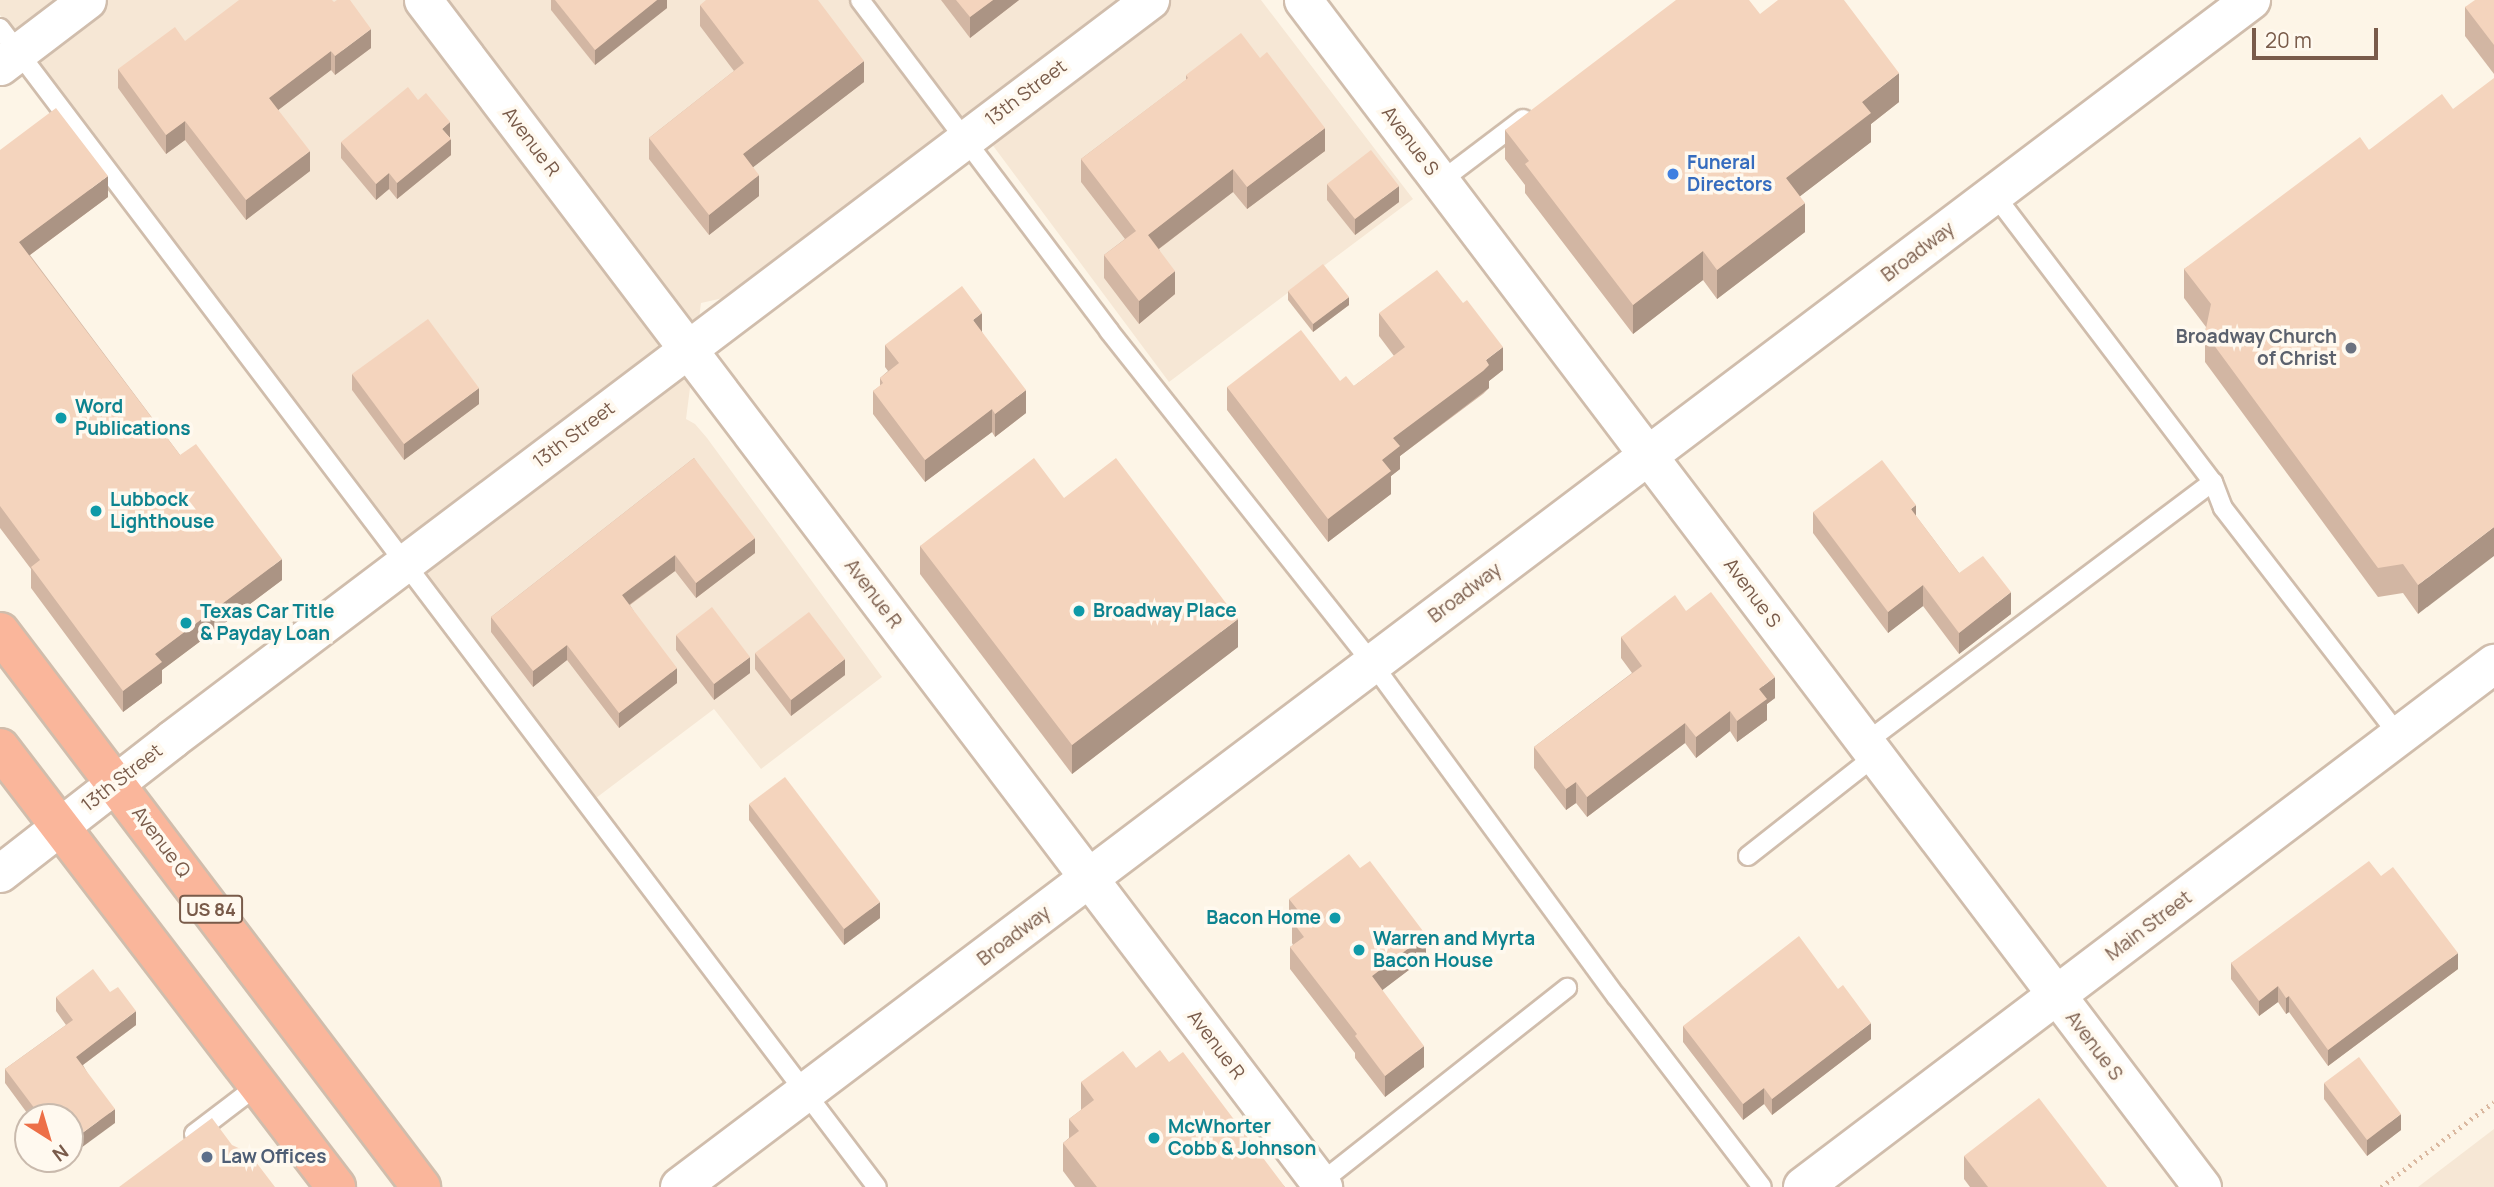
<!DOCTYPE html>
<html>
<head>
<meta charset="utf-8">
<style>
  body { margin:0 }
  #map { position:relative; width:2494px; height:1187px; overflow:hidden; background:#fdf5e7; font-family:Manrope,sans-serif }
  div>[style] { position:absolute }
  .residential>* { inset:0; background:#f6e7d5 }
  .path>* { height:4.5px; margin-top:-2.25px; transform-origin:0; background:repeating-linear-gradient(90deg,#dab8a0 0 2px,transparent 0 7px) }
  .roads { filter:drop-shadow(2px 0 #d0bdac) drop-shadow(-2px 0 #d0bdac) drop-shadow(0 2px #d0bdac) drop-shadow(0 -2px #d0bdac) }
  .lane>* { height:18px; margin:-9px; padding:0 9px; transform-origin:9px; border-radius:9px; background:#fff }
  .street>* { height:37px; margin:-18.5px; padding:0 18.5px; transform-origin:18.5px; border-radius:18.5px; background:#fff }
  .secondary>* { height:38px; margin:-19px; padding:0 19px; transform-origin:19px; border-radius:19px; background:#fff }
  .highway>* { height:38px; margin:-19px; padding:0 19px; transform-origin:19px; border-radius:19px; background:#fab69b }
  .wall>* { inset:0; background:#d2b6a3 }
  .shaded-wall>* { inset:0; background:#ab9484 }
  .building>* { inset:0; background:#f4d4bd }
  .dots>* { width:19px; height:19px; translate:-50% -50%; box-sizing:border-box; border:4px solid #fff9ef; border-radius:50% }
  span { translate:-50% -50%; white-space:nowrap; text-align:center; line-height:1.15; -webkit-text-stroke:7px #fff9ef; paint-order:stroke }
  .shield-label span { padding:2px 5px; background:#fff9ef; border:2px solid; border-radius:5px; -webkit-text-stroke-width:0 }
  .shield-label { font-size:18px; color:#795b4a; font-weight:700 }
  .street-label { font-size:19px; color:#795b4a }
  .shop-label { font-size:19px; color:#366cbe; font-weight:700 }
  .left { translate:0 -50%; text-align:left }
  .worship-label { font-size:19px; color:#5b616d; font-weight:700 }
  .right { translate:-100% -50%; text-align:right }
  .culture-label { font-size:19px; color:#0d838f; font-weight:700 }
  .service-label { font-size:19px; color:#4e5e75; font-weight:700 }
  .north { position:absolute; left:14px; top:1103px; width:70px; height:70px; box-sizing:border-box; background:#fff9ef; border:2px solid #c9baad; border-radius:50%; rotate:143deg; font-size:19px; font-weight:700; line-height:28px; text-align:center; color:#795b4a }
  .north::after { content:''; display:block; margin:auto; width:24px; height:32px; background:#ed6f47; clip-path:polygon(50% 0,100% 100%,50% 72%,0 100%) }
  .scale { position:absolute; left:2252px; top:28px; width:126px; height:32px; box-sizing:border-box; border:4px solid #795b4a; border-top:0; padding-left:9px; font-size:21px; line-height:24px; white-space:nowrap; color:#795b4a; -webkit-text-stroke:5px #fff9ef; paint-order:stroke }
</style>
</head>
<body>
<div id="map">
  <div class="residential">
    <i style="clip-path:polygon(0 0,1261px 0,1413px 199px,1169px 382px,971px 116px,732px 296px,701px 303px,686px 419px,695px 424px,707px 438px,882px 677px,761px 769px,714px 709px,596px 798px,0 15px)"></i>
    <i style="clip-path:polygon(2494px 1129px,2494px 1187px,2418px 1187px)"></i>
  </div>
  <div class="path">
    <i style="left:2381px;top:1187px;width:141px;rotate:-37deg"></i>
  </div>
  <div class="roads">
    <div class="lane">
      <i style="left:860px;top:0;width:414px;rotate:53deg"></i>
      <i style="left:1109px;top:331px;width:424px;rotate:51.6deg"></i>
      <i style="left:1372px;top:663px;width:413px;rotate:53.8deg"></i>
      <i style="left:1616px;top:996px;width:240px;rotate:52.6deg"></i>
      <i style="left:0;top:28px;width:1453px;rotate:52.89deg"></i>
      <i style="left:1441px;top:181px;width:103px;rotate:-37.1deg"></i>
      <i style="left:1994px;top:194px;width:362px;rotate:52.8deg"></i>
      <i style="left:2213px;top:482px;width:28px;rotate:69deg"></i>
      <i style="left:2223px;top:508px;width:288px;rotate:52.3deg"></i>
      <i style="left:1865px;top:743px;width:435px;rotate:-36.9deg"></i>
      <i style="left:1748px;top:856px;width:162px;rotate:-38.2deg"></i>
      <i style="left:194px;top:1134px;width:81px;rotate:-37.4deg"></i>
      <i style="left:1320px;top:1183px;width:315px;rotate:-38.3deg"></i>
    </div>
    <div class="street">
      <i style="left:423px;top:0;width:1490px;rotate:52.83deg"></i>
      <i style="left:1303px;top:0;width:1489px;rotate:52.86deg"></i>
      <i style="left:0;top:66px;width:109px;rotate:-37.2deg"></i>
      <i style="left:0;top:873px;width:218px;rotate:-37.9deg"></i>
      <i style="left:172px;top:739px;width:1226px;rotate:-37.08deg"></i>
    </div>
    <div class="secondary">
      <i style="left:680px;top:1187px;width:1969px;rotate:-37.07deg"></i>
      <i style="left:1803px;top:1187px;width:867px;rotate:-37.12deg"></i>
    </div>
    <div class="highway">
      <i style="left:0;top:632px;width:697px;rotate:52.82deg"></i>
      <i style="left:0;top:748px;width:553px;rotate:52.57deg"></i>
    </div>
  </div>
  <div class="wall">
    <i style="clip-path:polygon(551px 0,667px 0,667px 8px,595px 65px,551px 10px)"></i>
    <i style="clip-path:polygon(941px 0,1019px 0,970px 38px)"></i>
    <i style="clip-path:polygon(2494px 0,2494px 74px,2465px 36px,2465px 7px)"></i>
    <i style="clip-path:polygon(700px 5px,864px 82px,753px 167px,759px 196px,709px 235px,649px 159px,649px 138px,734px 71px,700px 26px)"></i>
    <i style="clip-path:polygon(1760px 14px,1899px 102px,1871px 124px,1871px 142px,1800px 196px,1805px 232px,1717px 299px,1703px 280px,1633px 334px,1525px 193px,1525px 185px,1505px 159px,1505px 130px)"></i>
    <i style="clip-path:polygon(371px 48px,335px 75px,331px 70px,278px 110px,310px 171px,246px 220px,185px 140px,166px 154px,118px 88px,118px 69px)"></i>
    <i style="clip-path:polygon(1186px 75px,1325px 151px,1247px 209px,1233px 192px,1159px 249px,1175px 294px,1139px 324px,1104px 278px,1104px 255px,1125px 239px,1081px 182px,1081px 159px,1186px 80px)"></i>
    <i style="clip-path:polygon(2453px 109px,2418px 614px,2403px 593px,2378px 597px,2205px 362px,2205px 333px,2206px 327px,2184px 298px,2184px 269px,2369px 150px)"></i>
    <i style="clip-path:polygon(450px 138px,451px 155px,397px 199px,389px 189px,376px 200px,341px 158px,341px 142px)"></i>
    <i style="clip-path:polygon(0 150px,108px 197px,30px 255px,180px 455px,282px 580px,162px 670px,162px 683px,123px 712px,31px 588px,31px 569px,0 528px)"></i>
    <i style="clip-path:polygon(1327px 184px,1399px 202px,1355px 235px,1327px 200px)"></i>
    <i style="clip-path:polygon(1288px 291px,1349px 305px,1313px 332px,1288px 300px)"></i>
    <i style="clip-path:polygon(1379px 313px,1503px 370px,1489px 381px,1489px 388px,1483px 394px,1400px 456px,1400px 469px,1391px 476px,1391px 494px,1328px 542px,1227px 410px,1227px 387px,1340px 381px,1354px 386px,1394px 356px,1379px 336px)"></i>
    <i style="clip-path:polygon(982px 332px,1026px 413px,995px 437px,992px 432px,925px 482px,873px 414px,873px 391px,880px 386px,880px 378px,888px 371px,885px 367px,885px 345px)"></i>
    <i style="clip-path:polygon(352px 374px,479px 404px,404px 460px,352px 390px)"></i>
    <i style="clip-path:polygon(694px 458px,755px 553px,696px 598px,675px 571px,630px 605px,677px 683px,619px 728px,567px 660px,533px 687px,491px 632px,491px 617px)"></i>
    <i style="clip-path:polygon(1064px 498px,1238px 647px,1072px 774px,920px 574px,920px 546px)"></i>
    <i style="clip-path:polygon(1813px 512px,1916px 516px,1959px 573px,2011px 614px,1959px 654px,1923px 606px,1888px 633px,1813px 533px)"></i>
    <i style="clip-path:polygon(1686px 611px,1775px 698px,1767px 704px,1767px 720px,1737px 742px,1730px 731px,1696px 758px,1685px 743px,1587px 817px,1576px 803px,1566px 810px,1534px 768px,1534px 747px,1632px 673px,1621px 658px,1621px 637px)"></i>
    <i style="clip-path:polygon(676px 635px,750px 673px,714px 700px,676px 650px)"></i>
    <i style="clip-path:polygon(755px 653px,845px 675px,791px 716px,755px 669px)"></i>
    <i style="clip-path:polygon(749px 804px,880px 918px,844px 945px,749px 820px)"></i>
    <i style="clip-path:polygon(2381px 876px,2458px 969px,2328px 1066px,2289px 1012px,2286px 1014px,2278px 1002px,2259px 1016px,2231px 979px,2231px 963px)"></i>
    <i style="clip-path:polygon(1289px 899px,1426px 957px,1382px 990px,1424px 1067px,1385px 1097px,1355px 1058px,1355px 1053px,1290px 969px,1290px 947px,1293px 945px,1292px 943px,1292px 924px,1289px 921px)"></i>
    <i style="clip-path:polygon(56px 997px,136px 1025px,83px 1065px,115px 1123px,70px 1117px,30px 1117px,5px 1083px,5px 1069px,66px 1025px,56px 1011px)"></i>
    <i style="clip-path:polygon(1683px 1026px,1871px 1039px,1772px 1115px,1764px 1104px,1743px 1120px,1683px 1042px)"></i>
    <i style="clip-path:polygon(1169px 1062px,1285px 1187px,1075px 1187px,1063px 1171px,1063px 1143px,1069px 1138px,1069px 1119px,1081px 1110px,1081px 1082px,1136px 1068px)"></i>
    <i style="clip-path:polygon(2324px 1083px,2401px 1130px,2367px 1156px,2324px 1099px)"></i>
    <i style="clip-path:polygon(1964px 1156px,2107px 1187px,1970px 1187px,1964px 1179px)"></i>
  </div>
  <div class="shaded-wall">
    <i style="clip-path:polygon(657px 0,667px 0,667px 8px,595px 65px,595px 50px)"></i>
    <i style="clip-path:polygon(993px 0,1019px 0,970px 38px,970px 17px)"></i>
    <i style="clip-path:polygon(371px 29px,371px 48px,335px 75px,335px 56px)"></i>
    <i style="clip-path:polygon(331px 51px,331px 70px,269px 117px,269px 98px)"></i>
    <i style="clip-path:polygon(864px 61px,864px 82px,743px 175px,743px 154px)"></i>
    <i style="clip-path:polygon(1899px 73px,1899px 102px,1871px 124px,1871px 142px,1786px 207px,1786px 178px,1862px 102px)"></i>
    <i style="clip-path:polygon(185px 121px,185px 140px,166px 154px,166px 135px)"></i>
    <i style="clip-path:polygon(450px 122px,450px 138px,442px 129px)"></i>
    <i style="clip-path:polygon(1325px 128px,1325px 151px,1247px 209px,1247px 187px)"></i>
    <i style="clip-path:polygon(451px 139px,451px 155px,397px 199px,397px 183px)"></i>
    <i style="clip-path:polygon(310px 151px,310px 171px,246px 220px,246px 200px)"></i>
    <i style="clip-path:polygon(1233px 169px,1233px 192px,1148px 257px,1148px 235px)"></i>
    <i style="clip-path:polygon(389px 173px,389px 189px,376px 200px,376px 184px)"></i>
    <i style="clip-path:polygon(759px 175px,759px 196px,709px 235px,709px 215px)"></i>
    <i style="clip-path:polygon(108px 176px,108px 197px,19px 263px,19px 242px)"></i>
    <i style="clip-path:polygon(1399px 186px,1399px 202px,1355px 235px,1355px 219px)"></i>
    <i style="clip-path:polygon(1805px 203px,1805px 232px,1717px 299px,1717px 270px)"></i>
    <i style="clip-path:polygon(1703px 251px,1703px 280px,1633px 334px,1633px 305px)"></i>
    <i style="clip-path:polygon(1175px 271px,1175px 294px,1139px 324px,1139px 301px)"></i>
    <i style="clip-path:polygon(1349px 297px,1349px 305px,1313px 332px,1313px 324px)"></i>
    <i style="clip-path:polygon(982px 313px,982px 336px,973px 320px)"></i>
    <i style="clip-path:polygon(1503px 347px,1503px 370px,1489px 381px,1489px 388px,1400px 456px,1400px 469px,1391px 476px,1391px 494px,1328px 542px,1328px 519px,1382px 460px,1393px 438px,1486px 360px)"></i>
    <i style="clip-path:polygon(479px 388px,479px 404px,404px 460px,404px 444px)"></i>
    <i style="clip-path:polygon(1026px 390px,1026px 413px,995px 437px,995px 414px)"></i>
    <i style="clip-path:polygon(992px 409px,992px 432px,925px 482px,925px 460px)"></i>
    <i style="clip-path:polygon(1916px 505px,1916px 527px,1911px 509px)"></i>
    <i style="clip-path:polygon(2494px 527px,2494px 556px,2418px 614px,2418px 585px)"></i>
    <i style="clip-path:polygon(755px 538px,755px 553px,696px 598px,696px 583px)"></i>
    <i style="clip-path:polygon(675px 555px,675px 571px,622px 610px,622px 595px)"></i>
    <i style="clip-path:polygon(282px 559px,282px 580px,162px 670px,162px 683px,123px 712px,123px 691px,155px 654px)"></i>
    <i style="clip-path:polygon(1923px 585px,1923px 606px,1888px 633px,1888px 612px)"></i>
    <i style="clip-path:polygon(2011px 592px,2011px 614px,1959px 654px,1959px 633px)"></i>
    <i style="clip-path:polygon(1238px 619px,1238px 647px,1072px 774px,1072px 745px)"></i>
    <i style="clip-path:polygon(567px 645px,567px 660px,533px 687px,533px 671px)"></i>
    <i style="clip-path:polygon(750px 657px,750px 673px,714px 700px,714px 684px)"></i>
    <i style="clip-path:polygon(845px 659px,845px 675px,791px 716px,791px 700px)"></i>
    <i style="clip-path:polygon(677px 668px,677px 683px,619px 728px,619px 713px)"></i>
    <i style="clip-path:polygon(1775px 677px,1775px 698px,1767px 704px,1767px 720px,1737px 742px,1737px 721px,1759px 689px)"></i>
    <i style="clip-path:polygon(1730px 711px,1730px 731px,1696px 758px,1696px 737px)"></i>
    <i style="clip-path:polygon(1685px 723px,1685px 743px,1587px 817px,1587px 797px)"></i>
    <i style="clip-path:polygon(1576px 782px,1576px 803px,1566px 810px,1566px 789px)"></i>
    <i style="clip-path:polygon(880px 902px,880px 918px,844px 945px,844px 929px)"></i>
    <i style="clip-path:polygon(1426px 935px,1426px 957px,1372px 998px,1372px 976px)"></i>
    <i style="clip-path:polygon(2458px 953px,2458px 969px,2328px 1066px,2328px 1050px)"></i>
    <i style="clip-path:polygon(2278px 986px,2278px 1002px,2259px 1016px,2259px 1001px)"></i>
    <i style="clip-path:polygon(2289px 996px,2289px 1012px,2286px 1014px,2286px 998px)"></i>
    <i style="clip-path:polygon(136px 1011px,136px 1025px,76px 1070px,76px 1057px)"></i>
    <i style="clip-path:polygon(1871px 1023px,1871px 1039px,1772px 1115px,1772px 1099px)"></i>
    <i style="clip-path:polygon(1424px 1046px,1424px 1067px,1385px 1097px,1385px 1076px)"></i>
    <i style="clip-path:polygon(1764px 1088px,1764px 1104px,1743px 1120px,1743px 1104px)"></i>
    <i style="clip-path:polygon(115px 1109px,115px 1123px,70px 1156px,70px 1142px)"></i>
    <i style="clip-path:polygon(2401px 1114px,2401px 1130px,2367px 1156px,2367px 1140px)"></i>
  </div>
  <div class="building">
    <i style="clip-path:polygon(239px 0,332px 0,334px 2px,337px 0,350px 0,371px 29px,335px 56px,331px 51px,269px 98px,310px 151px,246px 200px,185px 121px,166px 135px,118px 69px,175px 27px,185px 41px)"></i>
    <i style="clip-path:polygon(555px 0,657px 0,595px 50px)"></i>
    <i style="clip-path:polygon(706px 0,818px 0,864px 61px,743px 154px,759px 175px,709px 215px,649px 138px,744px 63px,700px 5px)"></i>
    <i style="clip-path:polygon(956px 0,993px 0,970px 17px)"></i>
    <i style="clip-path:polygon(1676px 0,1749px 0,1760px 14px,1778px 0,1844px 0,1899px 73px,1862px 102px,1871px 113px,1786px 178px,1805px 203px,1717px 270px,1703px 251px,1633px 305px,1525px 164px,1529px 161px,1505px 130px)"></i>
    <i style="clip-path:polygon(2475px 0,2494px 0,2494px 45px,2465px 7px)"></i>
    <i style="clip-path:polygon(1241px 33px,1260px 58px,1267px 52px,1325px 128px,1247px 187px,1233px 169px,1148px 235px,1175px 271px,1139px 301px,1104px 255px,1136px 231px,1081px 159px,1188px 78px,1186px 75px)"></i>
    <i style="clip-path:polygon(2494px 78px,2494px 527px,2418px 585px,2403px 564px,2378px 568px,2205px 333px,2211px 304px,2184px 269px,2360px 137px,2369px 150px,2442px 94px,2453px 109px)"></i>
    <i style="clip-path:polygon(408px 87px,418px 100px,426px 93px,450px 122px,442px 129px,451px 139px,397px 183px,389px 173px,376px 184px,341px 142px)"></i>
    <i style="clip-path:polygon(56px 108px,108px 176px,19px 242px,180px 455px,196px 444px,282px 559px,155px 654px,162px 662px,123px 691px,31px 567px,40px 560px,0 506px,0 150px)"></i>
    <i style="clip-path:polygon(1371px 150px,1399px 186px,1355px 219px,1327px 184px)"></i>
    <i style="clip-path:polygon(1323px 264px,1349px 297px,1313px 324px,1288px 291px)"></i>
    <i style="clip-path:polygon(1437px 270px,1463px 303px,1467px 300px,1503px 347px,1486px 360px,1489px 365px,1483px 371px,1393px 438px,1400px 446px,1382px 460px,1391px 471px,1328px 519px,1227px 387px,1301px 330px,1340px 381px,1346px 376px,1354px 386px,1405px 347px,1379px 313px)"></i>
    <i style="clip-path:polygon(962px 286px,982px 313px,973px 320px,1026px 390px,995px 414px,992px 409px,925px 460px,873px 391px,883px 383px,880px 378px,899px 363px,885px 345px)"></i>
    <i style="clip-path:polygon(428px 319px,479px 388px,404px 444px,352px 374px)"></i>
    <i style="clip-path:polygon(694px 458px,755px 538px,696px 583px,675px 555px,622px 595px,677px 668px,619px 713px,567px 645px,533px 671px,491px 617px)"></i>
    <i style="clip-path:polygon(1034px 458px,1064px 498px,1116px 458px,1238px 619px,1072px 745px,920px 546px)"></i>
    <i style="clip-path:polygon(1882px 460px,1916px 505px,1911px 509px,1959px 573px,1983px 556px,2011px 592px,1959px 633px,1923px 585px,1888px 612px,1813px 512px)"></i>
    <i style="clip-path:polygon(1711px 592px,1775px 677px,1759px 689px,1767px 699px,1737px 721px,1730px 711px,1696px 737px,1685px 723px,1587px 797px,1576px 782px,1566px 789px,1534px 747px,1642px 666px,1621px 637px,1675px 595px,1686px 611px)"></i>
    <i style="clip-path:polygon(712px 607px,750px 657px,714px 684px,676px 635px)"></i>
    <i style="clip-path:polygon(809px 612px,845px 659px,791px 700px,755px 653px)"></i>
    <i style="clip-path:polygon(785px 777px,880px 902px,844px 929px,749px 804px)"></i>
    <i style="clip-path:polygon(1349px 854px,1360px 868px,1370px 861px,1426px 935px,1372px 976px,1424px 1046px,1385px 1076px,1355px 1036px,1357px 1034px,1290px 947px,1304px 937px,1292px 921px,1301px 914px,1289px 899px)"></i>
    <i style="clip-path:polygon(2369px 861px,2381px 876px,2393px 867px,2458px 953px,2328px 1050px,2289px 996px,2286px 998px,2278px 986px,2259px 1001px,2231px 963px)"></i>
    <i style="clip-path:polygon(1799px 936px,1838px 989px,1843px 985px,1871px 1023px,1772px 1099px,1764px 1088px,1743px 1104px,1683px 1026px)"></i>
    <i style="clip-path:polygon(93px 969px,110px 992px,118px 987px,136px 1011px,76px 1057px,115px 1109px,70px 1142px,70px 1117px,41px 1117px,5px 1069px,73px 1020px,56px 997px)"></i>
    <i style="clip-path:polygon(1160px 1050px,1169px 1062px,1183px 1052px,1285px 1187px,1097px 1187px,1063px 1143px,1079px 1131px,1069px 1119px,1094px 1100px,1081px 1082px,1123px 1051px,1136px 1068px)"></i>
    <i style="clip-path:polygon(2359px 1057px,2401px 1114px,2367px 1140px,2324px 1083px)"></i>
    <i style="clip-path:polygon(2039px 1098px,2107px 1187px,1988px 1187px,1964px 1156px)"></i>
    <i style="clip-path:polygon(212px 1118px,232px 1145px,249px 1153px,275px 1187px,119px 1187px)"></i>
  </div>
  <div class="dots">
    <i style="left:1673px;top:174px;background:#3f7fe0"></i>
    <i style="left:2351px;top:348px;background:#6b7280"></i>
    <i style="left:61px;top:418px;background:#0f9aa8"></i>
    <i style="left:96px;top:511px;background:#0f9aa8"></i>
    <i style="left:1079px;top:611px;background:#0f9aa8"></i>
    <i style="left:186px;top:623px;background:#0f9aa8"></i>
    <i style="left:1335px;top:918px;background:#0f9aa8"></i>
    <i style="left:1359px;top:950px;background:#0f9aa8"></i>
    <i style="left:1154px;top:1138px;background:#0f9aa8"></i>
    <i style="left:207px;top:1157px;background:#5c6f8a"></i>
  </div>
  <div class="shield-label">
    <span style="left:211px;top:909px">US 84</span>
  </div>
  <div class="street-label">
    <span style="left:1026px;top:93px;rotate:-37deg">13th Street</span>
    <span style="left:1410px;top:141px;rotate:53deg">Avenue S</span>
    <span style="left:531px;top:142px;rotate:53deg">Avenue R</span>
    <span style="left:1918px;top:252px;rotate:-37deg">Broadway</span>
    <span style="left:574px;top:435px;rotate:-37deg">13th Street</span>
    <span style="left:1465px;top:593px;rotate:-37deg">Broadway</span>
    <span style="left:1752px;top:593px;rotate:53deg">Avenue S</span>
    <span style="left:873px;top:594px;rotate:53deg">Avenue R</span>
    <span style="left:122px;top:778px;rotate:-38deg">13th Street</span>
    <span style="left:161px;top:842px;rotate:53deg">Avenue Q</span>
    <span style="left:2149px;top:926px;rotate:-37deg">Main Street</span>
    <span style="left:1014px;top:936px;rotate:-37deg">Broadway</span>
    <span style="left:1216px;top:1045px;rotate:53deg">Avenue R</span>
    <span style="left:2094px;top:1046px;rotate:53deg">Avenue S</span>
  </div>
  <div class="shop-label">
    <span class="left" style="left:1687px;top:174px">Funeral<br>Directors</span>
  </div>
  <div class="worship-label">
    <span class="right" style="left:2337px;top:348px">Broadway Church<br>of Christ</span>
  </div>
  <div class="culture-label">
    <span class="left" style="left:75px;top:418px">Word<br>Publications</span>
    <span class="left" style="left:110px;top:511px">Lubbock<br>Lighthouse</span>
    <span class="left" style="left:1093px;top:611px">Broadway Place</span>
    <span class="left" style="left:200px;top:623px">Texas Car Title<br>&amp; Payday Loan</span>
    <span class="right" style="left:1321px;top:918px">Bacon Home</span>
    <span class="left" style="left:1373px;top:950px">Warren and Myrta<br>Bacon House</span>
    <span class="left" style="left:1168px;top:1138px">McWhorter<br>Cobb &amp; Johnson</span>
  </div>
  <div class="service-label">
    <span class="left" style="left:221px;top:1157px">Law Offices</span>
  </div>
  <div class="north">N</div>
  <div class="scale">20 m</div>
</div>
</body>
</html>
